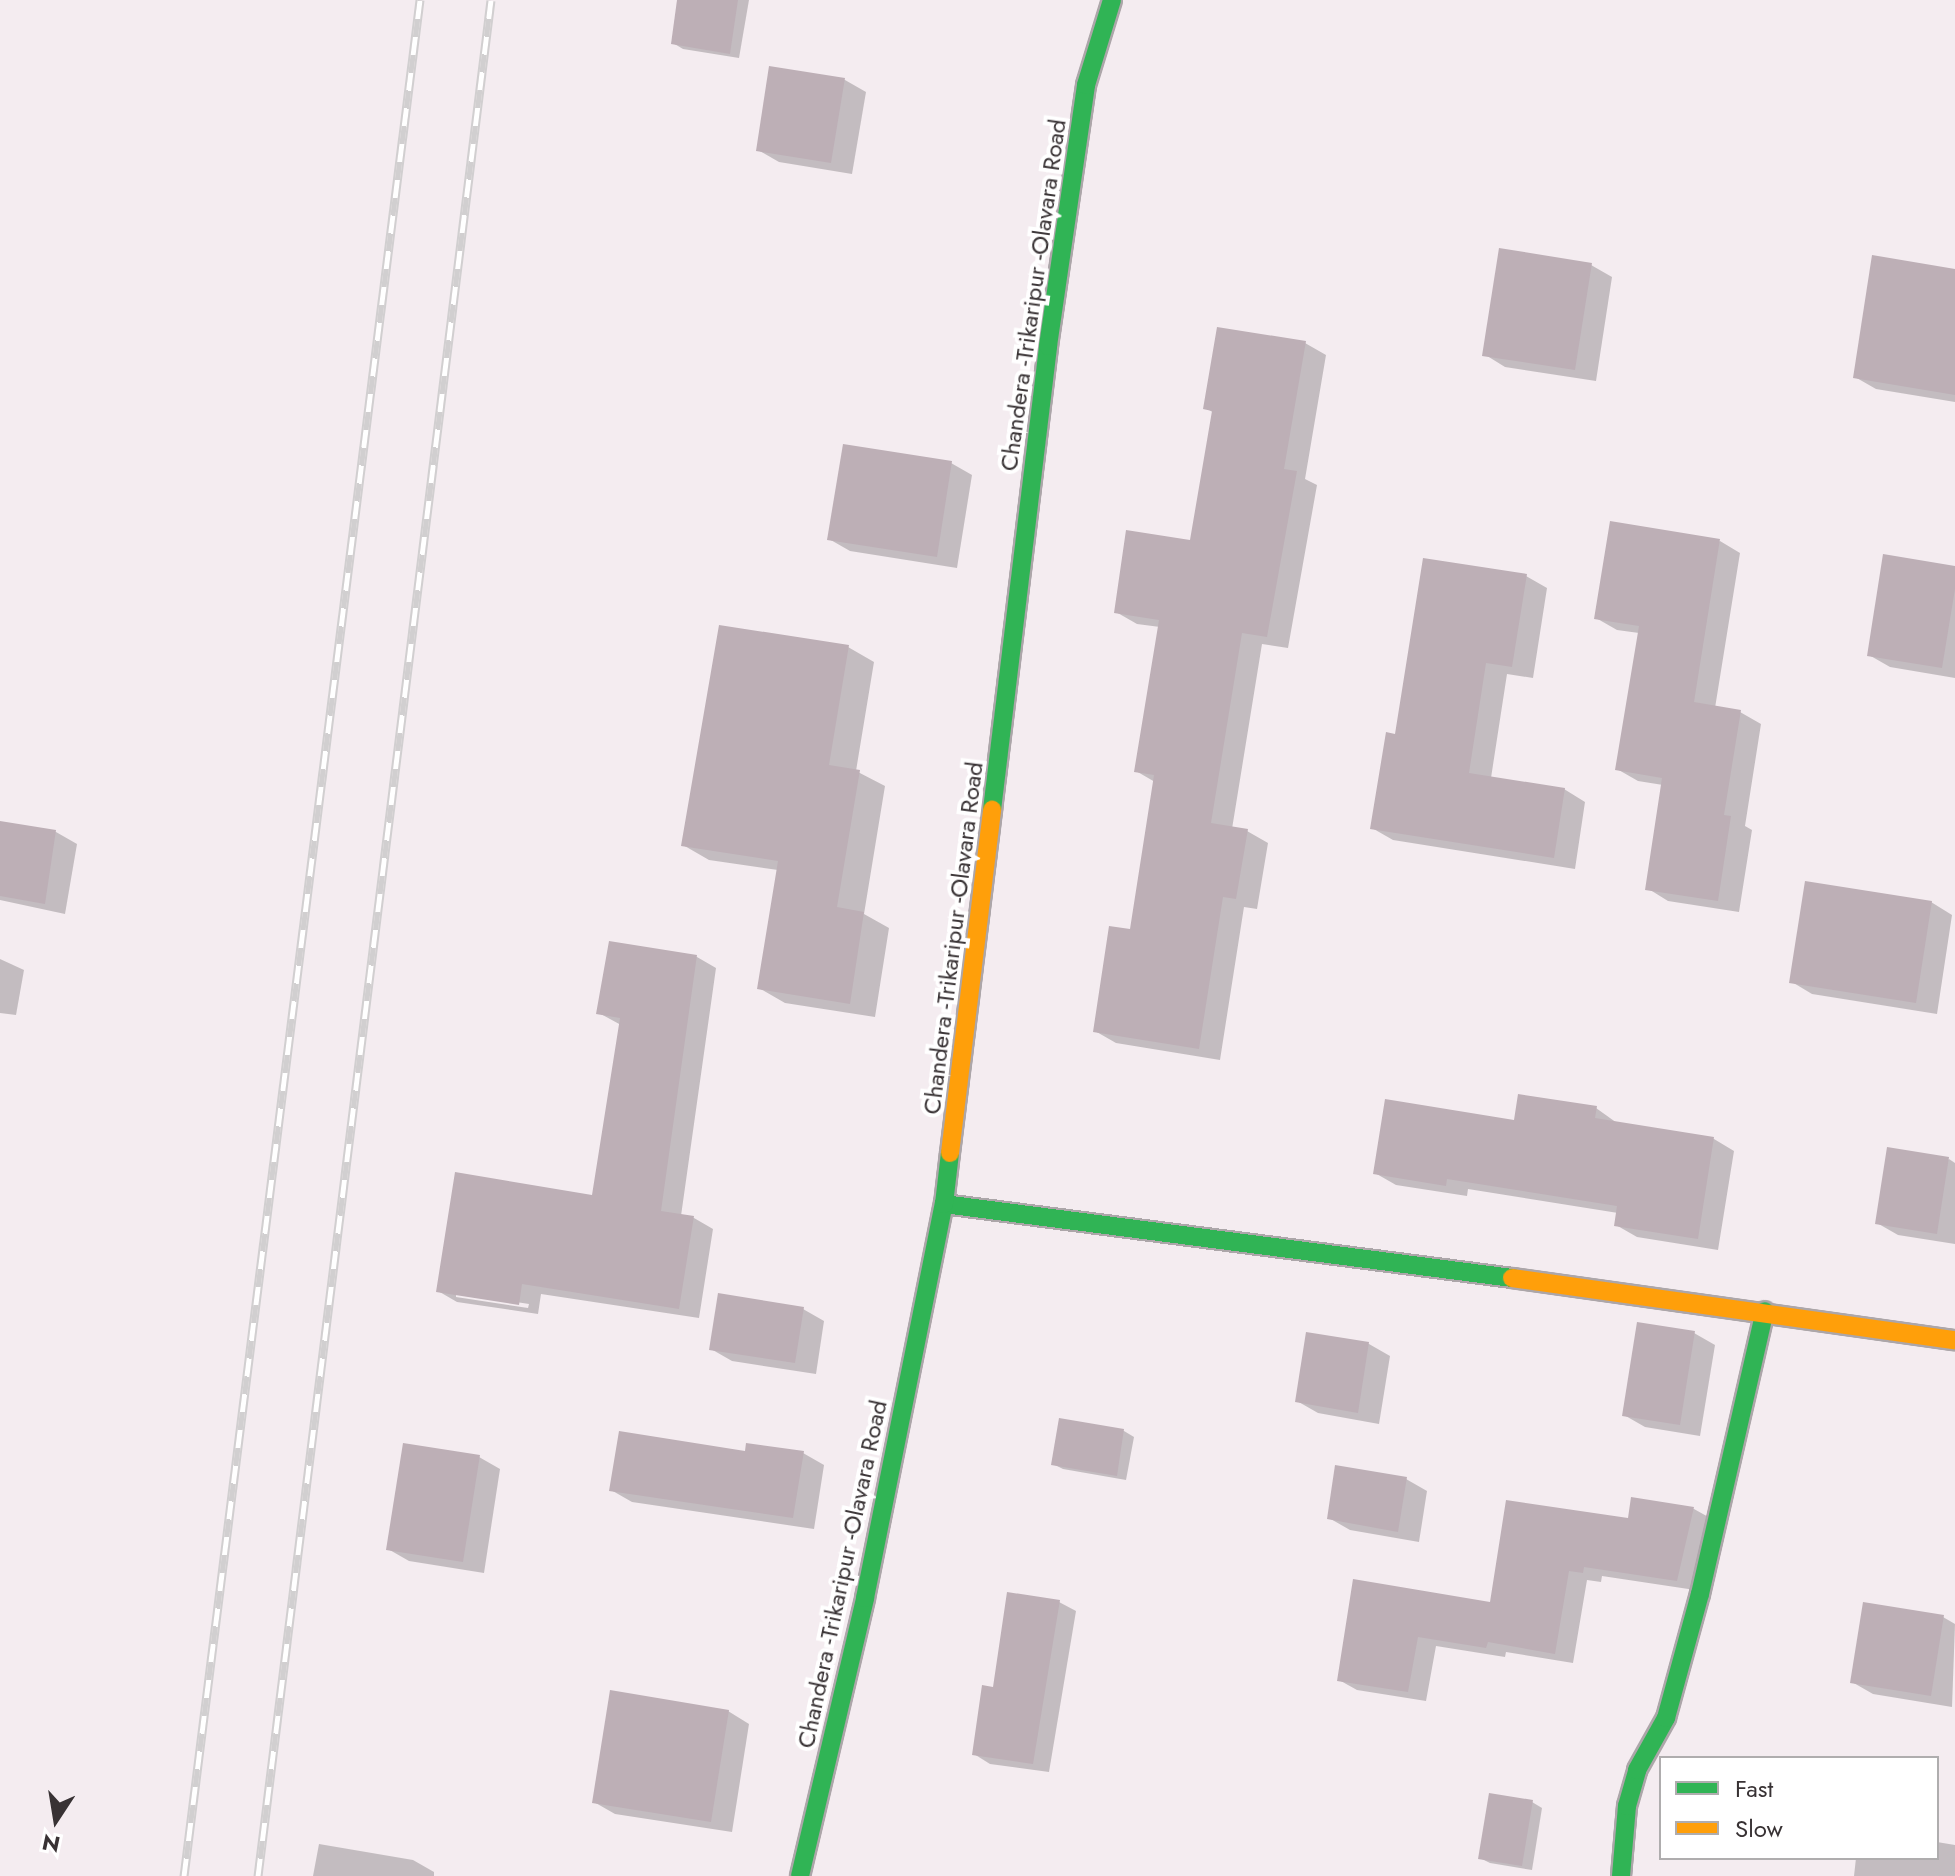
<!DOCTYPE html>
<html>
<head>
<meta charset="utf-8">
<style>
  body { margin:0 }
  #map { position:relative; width:1955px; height:1876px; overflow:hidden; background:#f4ecf0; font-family:Jost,sans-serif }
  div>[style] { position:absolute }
  .shadow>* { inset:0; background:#0003 }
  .building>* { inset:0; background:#bdafb6 }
  .roads { filter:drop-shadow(2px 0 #aca6a9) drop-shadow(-2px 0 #aca6a9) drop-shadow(0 2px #aca6a9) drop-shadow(0 -2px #aca6a9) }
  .fast>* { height:18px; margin:-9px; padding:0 9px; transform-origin:9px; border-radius:9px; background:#30b455 }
  .slow>* { height:18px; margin:-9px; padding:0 9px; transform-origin:9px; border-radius:9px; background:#ff9f0a }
  .rail>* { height:9px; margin-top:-4.5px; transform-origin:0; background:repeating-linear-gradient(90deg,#fff 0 18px,#d1cfd0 0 36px); box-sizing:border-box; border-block:2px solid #d1cfd0 }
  span { translate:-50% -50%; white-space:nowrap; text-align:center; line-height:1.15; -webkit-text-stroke:8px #fff; paint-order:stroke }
  .street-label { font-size:24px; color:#383234 }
  .legend { position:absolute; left:1659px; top:1756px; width:280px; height:104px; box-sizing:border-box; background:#fff; border:2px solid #afadae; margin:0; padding:10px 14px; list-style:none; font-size:24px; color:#383234 }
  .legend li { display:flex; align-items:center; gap:16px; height:40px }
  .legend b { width:40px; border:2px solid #afadae }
  .north { position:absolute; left:16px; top:1780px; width:80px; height:80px; -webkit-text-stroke:6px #fff; paint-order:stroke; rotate:192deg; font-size:22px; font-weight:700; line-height:32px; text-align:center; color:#383234 }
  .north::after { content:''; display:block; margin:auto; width:28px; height:36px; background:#383234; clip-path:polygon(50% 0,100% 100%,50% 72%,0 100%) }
</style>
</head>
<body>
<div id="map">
  <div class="shadow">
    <i style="clip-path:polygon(679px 0,749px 0,739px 58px,683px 49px,673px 43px)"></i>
    <i style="clip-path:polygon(771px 68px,845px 80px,866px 92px,852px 174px,779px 162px,758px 150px)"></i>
    <i style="clip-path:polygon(1591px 265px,1612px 277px,1596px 381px,1505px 367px,1484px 354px)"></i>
    <i style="clip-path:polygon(1955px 271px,1955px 402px,1876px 389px,1855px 377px)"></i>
    <i style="clip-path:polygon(1305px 343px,1326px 355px,1305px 479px,1317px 485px,1288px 648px,1262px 644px,1232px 829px,1247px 831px,1268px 843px,1257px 909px,1244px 907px,1220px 1060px,1116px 1043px,1095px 1031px,1132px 931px,1155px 782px,1136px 771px,1160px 627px,1137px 624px,1116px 612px,1194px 543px,1214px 413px,1206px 408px)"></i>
    <i style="clip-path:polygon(951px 463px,972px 475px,957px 568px,850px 551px,829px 539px)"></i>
    <i style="clip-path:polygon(1720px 541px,1740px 553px,1715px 708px,1740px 712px,1761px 724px,1745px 826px,1752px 830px,1739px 912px,1668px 901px,1647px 888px,1663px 785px,1638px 781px,1617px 769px,1639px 633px,1617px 630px,1596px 618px)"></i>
    <i style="clip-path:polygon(1955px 568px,1955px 678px,1890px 667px,1869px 655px)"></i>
    <i style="clip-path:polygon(1526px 576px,1547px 588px,1533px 678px,1507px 674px,1491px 778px,1564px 789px,1585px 802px,1575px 869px,1393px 840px,1372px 828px,1397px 736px)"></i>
    <i style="clip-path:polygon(848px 647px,874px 662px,856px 771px,885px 786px,864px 914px,889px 928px,875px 1017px,785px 1003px,759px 988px,778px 870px,709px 860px,683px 845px)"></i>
    <i style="clip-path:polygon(0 823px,56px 832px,77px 844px,65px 914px,0 900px)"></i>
    <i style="clip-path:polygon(1931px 902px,1952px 915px,1937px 1014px,1812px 994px,1792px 982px)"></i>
    <i style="clip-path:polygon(evenodd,611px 943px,697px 957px,716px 968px,681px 1216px,694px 1218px,713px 1229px,699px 1318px,541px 1294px,538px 1314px,457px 1302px,438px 1291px,594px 1197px,621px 1025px,599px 1013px,611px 943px,456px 1293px,529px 1304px,528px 1308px,456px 1297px,456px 1293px)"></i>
    <i style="clip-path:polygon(0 959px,24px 970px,16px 1015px,0 1013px)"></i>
    <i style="clip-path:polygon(1596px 1108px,1617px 1123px,1714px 1139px,1734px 1151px,1718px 1250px,1637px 1237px,1616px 1225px,1618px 1213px,1468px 1189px,1467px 1196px,1396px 1185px,1375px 1173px,1515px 1122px)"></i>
    <i style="clip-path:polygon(1949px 1159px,1955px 1163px,1955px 1244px,1898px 1235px,1877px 1223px)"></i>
    <i style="clip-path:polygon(803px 1309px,824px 1321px,816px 1374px,732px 1361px,711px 1349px)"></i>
    <i style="clip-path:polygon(1694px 1333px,1715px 1345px,1700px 1436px,1645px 1427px,1624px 1415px)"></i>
    <i style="clip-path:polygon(1307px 1334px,1369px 1344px,1390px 1356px,1379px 1424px,1318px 1413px,1297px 1401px)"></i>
    <i style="clip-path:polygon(1060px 1421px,1124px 1431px,1134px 1437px,1126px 1480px,1063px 1469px,1053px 1464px)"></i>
    <i style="clip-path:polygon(803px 1453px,824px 1465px,814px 1529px,632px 1502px,611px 1490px,747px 1454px)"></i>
    <i style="clip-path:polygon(479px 1457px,500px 1469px,484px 1573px,409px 1561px,388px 1549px)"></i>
    <i style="clip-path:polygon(1406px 1479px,1427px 1491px,1419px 1542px,1350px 1530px,1329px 1518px)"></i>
    <i style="clip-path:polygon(1633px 1499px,1694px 1509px,1712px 1519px,1695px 1590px,1602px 1576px,1601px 1582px,1587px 1580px,1573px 1663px,1506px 1652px,1505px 1657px,1436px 1646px,1426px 1701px,1357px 1690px,1339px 1680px,1355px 1581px,1491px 1605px,1629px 1521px)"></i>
    <i style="clip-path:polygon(1059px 1602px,1076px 1611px,1049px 1772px,990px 1764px,974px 1754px)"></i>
    <i style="clip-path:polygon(1943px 1617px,1955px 1624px,1952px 1707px,1873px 1694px,1852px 1682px)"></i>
    <i style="clip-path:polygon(728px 1711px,749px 1724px,732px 1832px,615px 1814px,594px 1802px)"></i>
    <i style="clip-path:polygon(1532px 1802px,1542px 1808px,1532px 1870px,1490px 1863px,1480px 1858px)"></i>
    <i style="clip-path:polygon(1937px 1842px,1955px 1845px,1955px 1876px,1854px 1876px,1856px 1858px,1937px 1858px)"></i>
    <i style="clip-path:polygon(319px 1844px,413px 1860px,434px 1872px,434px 1876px,313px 1876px)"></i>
  </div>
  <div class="building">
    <i style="clip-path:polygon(677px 0,738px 0,730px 54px,671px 44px)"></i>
    <i style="clip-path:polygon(769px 66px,845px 78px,831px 163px,756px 151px)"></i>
    <i style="clip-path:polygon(1499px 248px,1592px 263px,1575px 370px,1482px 356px)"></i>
    <i style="clip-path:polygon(1872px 255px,1955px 269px,1955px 395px,1853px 378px)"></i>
    <i style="clip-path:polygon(1217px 327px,1306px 341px,1284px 469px,1297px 471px,1267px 637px,1242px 633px,1211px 823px,1248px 829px,1236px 899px,1223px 897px,1199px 1049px,1093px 1032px,1109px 926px,1130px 929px,1154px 775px,1134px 772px,1159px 620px,1114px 613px,1126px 530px,1190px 540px,1212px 411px,1203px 409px)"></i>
    <i style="clip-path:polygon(843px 444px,952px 461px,937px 557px,827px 540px)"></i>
    <i style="clip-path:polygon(1610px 521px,1720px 539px,1694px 702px,1741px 710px,1724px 815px,1731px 816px,1718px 901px,1645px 890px,1662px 778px,1615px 770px,1639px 626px,1594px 619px)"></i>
    <i style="clip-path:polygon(1883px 554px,1955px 566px,1955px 589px,1942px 668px,1867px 656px)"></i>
    <i style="clip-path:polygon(1423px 558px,1527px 574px,1512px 667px,1486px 663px,1469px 773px,1565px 788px,1554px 858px,1370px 829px,1386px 732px,1395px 734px)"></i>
    <i style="clip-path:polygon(719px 625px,849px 645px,829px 765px,860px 770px,837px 907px,864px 912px,850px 1004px,757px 989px,778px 861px,681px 846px)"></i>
    <i style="clip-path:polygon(0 821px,56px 830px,45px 904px,0 896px)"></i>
    <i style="clip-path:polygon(1805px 881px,1932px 901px,1916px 1003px,1789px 983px)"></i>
    <i style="clip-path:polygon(609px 941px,697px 955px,661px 1211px,694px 1216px,679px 1309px,522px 1284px,519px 1305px,436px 1292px,455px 1172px,592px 1195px,620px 1018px,596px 1014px)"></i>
    <i style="clip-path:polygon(1518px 1094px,1597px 1106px,1595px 1118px,1714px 1137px,1698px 1239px,1614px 1226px,1617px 1206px,1447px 1179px,1446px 1186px,1373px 1174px,1385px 1099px,1514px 1120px)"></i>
    <i style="clip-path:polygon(1887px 1147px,1949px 1157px,1937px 1234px,1875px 1224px)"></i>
    <i style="clip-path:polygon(718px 1293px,804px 1307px,795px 1363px,709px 1350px)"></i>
    <i style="clip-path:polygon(1637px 1322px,1695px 1331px,1680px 1425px,1622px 1416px)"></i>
    <i style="clip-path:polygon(1306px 1332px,1369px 1342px,1358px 1413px,1295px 1402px)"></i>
    <i style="clip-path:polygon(1059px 1418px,1124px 1429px,1117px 1476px,1051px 1465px)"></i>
    <i style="clip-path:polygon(619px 1431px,745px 1451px,746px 1443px,804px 1451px,793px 1518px,609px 1491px)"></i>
    <i style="clip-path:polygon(403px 1443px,480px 1455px,463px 1562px,386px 1550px)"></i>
    <i style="clip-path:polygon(1335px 1465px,1407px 1477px,1398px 1532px,1327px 1519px)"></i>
    <i style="clip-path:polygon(1631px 1497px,1694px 1507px,1677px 1581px,1584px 1567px,1583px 1573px,1569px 1571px,1555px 1654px,1488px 1642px,1486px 1648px,1418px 1637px,1408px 1692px,1337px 1681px,1353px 1579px,1490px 1602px,1506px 1500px,1628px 1518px)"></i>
    <i style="clip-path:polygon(1007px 1592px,1060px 1600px,1033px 1764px,972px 1755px,982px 1685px,993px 1687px)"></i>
    <i style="clip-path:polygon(1863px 1602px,1944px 1615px,1931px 1696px,1850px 1683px)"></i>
    <i style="clip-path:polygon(610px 1690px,729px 1710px,711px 1822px,592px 1803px)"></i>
    <i style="clip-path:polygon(1489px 1793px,1533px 1800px,1522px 1866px,1478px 1859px)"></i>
  </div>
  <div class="roads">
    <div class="fast">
      <i style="left:992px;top:810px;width:467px;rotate:-83.1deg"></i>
      <i style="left:1048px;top:346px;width:264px;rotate:-81.7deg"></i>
      <i style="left:1086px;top:85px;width:89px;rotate:-73deg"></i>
      <i style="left:944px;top:1204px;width:573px;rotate:7.42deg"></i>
      <i style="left:800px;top:1876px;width:285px;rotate:-76.8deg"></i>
      <i style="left:865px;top:1598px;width:402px;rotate:-78.7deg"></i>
      <i style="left:944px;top:1204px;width:51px;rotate:-83.3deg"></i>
      <i style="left:1621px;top:1876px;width:70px;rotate:-85.1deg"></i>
      <i style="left:1627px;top:1806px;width:37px;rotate:-74deg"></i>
      <i style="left:1637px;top:1770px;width:60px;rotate:-60.9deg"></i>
      <i style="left:1666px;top:1718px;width:129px;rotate:-74.7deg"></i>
      <i style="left:1700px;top:1594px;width:290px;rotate:-77.1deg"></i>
    </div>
    <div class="slow">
      <i style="left:950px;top:1153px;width:346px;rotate:-83deg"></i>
      <i style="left:1512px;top:1278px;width:447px;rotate:8deg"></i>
    </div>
  </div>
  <div class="rail">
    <i style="left:184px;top:1876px;width:1891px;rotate:-82.83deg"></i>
    <i style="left:258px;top:1876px;width:1890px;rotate:-82.92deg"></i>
  </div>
  <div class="street-label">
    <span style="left:1033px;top:295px;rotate:-82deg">Chandera -Trikaripur -Olavara Road</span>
    <span style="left:953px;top:938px;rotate:-83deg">Chandera -Trikaripur -Olavara Road</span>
    <span style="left:842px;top:1574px;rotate:-78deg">Chandera -Trikaripur -Olavara Road</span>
  </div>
  <ul class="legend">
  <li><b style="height:10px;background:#30b455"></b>Fast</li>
  <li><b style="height:10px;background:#ff9f0a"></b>Slow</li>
  </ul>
  <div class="north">N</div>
</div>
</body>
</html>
